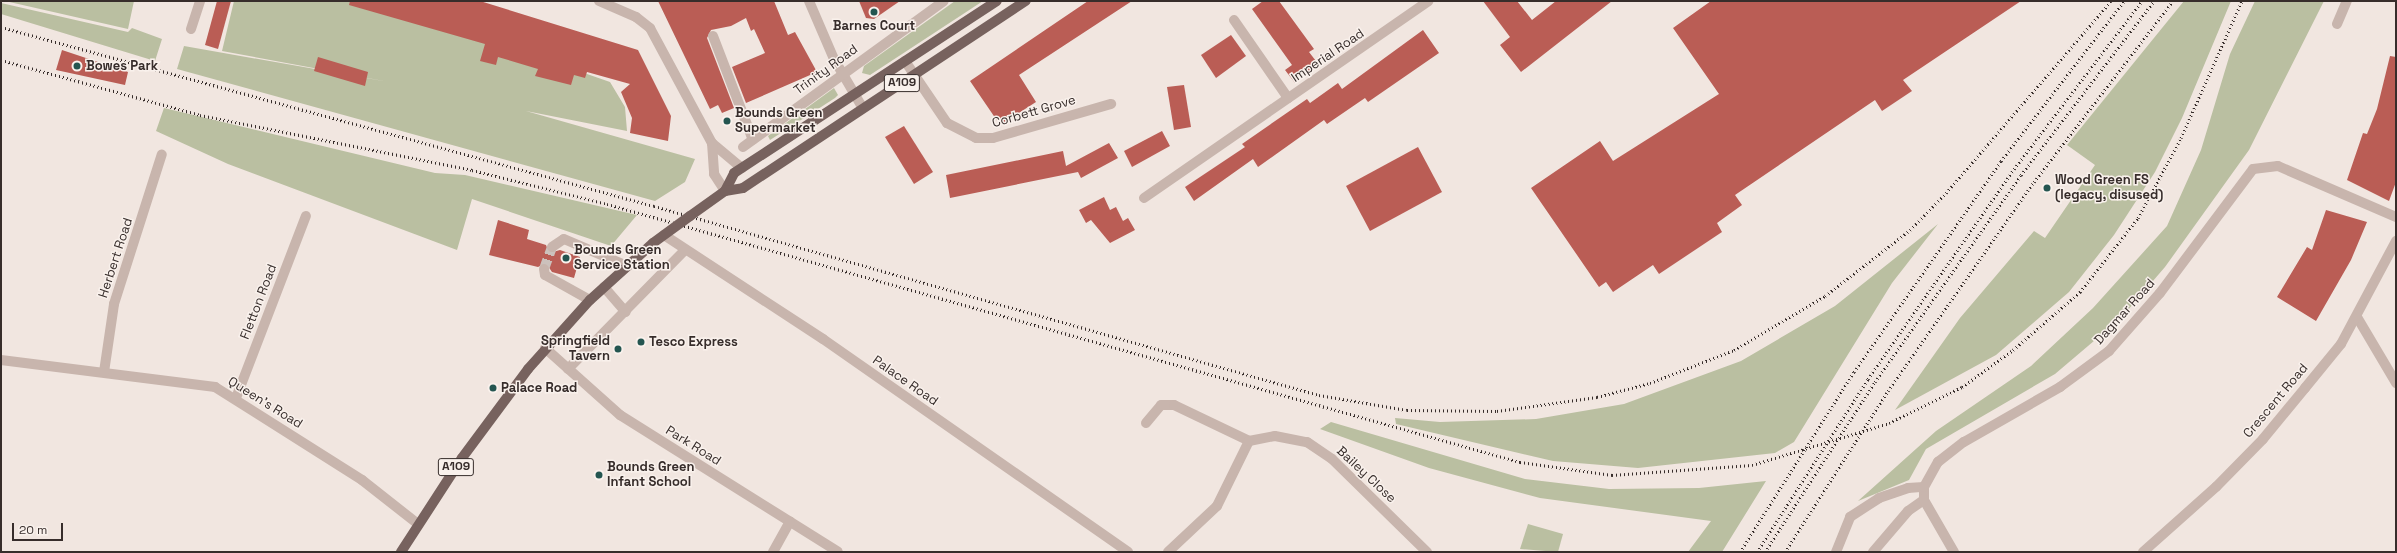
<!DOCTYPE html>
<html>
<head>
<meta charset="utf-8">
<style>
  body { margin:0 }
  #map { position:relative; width:2397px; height:553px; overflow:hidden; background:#f1e6e0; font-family:"Space Grotesk",sans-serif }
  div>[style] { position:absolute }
  .green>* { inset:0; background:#babfa1 }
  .building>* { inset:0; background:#ba5d55 }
  .minor-tunnel>* { height:10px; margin-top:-5px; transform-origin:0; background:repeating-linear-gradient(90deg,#ccc1bc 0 10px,transparent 0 15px) }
  .minor>* { height:10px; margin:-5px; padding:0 5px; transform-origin:5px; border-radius:5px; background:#c8b5ad }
  .major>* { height:10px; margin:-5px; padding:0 5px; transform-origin:5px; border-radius:5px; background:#77625e }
  .rail>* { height:3px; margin-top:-1.5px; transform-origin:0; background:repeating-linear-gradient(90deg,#372d2b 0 1px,transparent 0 4px) }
  .major-bridge>* { height:10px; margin:-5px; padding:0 5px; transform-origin:5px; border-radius:5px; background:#77625e }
  .dots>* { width:11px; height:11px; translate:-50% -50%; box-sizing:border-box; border:2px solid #f9f1ec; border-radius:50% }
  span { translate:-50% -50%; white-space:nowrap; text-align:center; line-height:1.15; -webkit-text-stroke:3px #f9f1ec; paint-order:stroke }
  .shield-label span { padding:1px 3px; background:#f9f1ec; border:1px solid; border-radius:3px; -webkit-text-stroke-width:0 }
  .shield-label { font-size:12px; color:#372d2b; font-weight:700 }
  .poi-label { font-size:13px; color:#372d2b; font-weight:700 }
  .left { translate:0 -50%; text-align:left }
  .right { translate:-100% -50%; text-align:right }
  .street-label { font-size:13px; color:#372d2b }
  .frame { position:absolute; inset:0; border:2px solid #372d2b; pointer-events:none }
  .scale { position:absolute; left:12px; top:523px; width:51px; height:18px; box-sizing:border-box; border:2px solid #372d2b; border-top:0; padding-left:5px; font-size:12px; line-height:14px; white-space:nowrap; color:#372d2b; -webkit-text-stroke:3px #f9f1ec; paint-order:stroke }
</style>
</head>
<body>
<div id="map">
  <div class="green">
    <i style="clip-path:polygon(5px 1px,134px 1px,128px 29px)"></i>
    <i style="clip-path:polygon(234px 1px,377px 1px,610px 82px,625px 107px,627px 131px,526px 111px,695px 159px,685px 182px,655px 201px,177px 69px,184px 46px,389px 82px,222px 51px)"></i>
    <i style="clip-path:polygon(955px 1px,983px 1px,870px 75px,862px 73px,864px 66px)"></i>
    <i style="clip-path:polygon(2184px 1px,2231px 1px,2182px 118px,2155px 172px,2114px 235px,2069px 292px,1996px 355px,1895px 410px,1960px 318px,2034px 231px,2045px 238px,2095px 165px,2067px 145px)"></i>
    <i style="clip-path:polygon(2255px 1px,2324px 1px,2249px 150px,2165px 267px,2121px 318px,2055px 374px,1926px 449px,1909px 480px,1858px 501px,1936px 431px,2031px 366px,2093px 308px,2167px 226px,2201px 150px,2230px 54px)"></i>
    <i style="clip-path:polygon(1px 3px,128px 32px,132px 28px,162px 39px,155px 61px,1px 14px)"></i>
    <i style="clip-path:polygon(834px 88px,838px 95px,835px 98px,770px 140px,768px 136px)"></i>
    <i style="clip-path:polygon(164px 108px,435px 173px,465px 175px,637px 215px,611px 246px,472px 199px,457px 250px,228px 164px,156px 131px)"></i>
    <i style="clip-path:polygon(1938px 224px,1892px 283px,1794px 442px,1775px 453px,1638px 468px,1553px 461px,1396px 424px,1395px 418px,1440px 422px,1536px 419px,1624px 404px,1741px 361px,1835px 306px)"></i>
    <i style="clip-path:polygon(1331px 422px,1525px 479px,1609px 489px,1699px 488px,1766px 481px,1722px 552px,1688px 552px,1711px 521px,1540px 498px,1429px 468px,1320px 429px)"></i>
    <i style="clip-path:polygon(1528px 524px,1563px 534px,1558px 552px,1520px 549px)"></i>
  </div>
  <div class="building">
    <i style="clip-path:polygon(217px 1px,231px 1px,218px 49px,205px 45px)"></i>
    <i style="clip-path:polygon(350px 1px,480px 1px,638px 50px,671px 116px,668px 141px,630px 133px,632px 118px,621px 92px,630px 84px,587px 72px,585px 78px,574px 75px,571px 85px,535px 76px,538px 69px,498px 57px,496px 65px,480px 61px,485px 44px,349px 5px)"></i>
    <i style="clip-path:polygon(658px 1px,774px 1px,788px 35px,795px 32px,817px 72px,746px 103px,732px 67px,765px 53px,754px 29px,751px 31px,746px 18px,731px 26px,711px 30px,707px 38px,734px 108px,722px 113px,718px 105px,710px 109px)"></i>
    <i style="clip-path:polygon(859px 1px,900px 1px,874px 19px,866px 18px)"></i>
    <i style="clip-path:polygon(1088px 1px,1132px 1px,1019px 75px,1036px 102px,1000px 125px,970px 81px)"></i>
    <i style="clip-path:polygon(1263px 1px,1279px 1px,1314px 49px,1309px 52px,1319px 65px,1295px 83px,1285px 70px,1292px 65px,1252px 9px)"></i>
    <i style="clip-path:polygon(1483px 1px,1517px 1px,1532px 20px,1556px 1px,1612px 1px,1521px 72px,1500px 45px,1510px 37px)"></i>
    <i style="clip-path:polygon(1711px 1px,2021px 1px,1903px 80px,1912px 91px,1882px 111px,1875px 100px,1735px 195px,1742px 205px,1717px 223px,1722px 232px,1659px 274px,1653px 265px,1613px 292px,1606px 282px,1599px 287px,1531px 188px,1600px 141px,1613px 161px,1719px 94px,1673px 28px)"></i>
    <i style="clip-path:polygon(1423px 30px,1439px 53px,1368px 102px,1365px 98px,1327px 124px,1324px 120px,1258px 167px,1253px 159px,1194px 201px,1185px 187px,1245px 147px,1242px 144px,1307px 99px,1310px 103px,1338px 83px,1342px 89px)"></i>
    <i style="clip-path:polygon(1231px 35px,1246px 56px,1216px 78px,1201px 55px)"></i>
    <i style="clip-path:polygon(62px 50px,128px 72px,125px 85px,56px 70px)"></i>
    <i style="clip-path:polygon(2390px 56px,2396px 57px,2396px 182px,2389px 201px,2347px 180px,2363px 133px,2367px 134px,2377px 109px)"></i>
    <i style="clip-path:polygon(318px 57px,368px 72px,365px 86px,314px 71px)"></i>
    <i style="clip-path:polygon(1184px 85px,1191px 127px,1174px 130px,1167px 87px)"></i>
    <i style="clip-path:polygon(904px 126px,933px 172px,914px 184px,885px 137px)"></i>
    <i style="clip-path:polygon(1162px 131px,1170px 146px,1132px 167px,1124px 151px)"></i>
    <i style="clip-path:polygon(1109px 143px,1118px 158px,1081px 178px,1078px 172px,950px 198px,946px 175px,1063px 151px,1066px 166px)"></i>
    <i style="clip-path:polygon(1418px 147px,1442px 192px,1370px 231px,1346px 186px)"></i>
    <i style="clip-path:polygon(1104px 197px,1110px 210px,1116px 207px,1123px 221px,1128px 218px,1135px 230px,1110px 243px,1091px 220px,1086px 223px,1079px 210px)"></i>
    <i style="clip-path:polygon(2326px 210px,2367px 222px,2351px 260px,2316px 321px,2277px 297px,2307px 247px,2312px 250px)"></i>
    <i style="clip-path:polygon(498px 220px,529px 230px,527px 239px,546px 245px,549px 253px,560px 250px,580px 257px,574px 278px,552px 272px,546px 263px,538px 267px,489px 255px)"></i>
  </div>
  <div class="minor-tunnel">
    <i style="left:544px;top:269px;width:23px;rotate:-70deg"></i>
  </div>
  <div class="minor">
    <i style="left:599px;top:1px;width:40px;rotate:23.4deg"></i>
    <i style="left:636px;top:17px;width:18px;rotate:38deg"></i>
    <i style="left:650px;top:28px;width:131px;rotate:61.7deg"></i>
    <i style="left:712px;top:143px;width:39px;rotate:40deg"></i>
    <i style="left:809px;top:1px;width:63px;rotate:66.7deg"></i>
    <i style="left:834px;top:59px;width:56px;rotate:59.7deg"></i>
    <i style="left:1234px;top:20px;width:95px;rotate:55.3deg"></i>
    <i style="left:2337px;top:24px;width:25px;rotate:-67deg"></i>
    <i style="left:191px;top:29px;width:29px;rotate:-72deg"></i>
    <i style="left:713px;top:36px;width:111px;rotate:69deg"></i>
    <i style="left:905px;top:61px;width:75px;rotate:55.9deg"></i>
    <i style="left:947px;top:123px;width:33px;rotate:27deg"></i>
    <i style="left:976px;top:138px;width:17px"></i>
    <i style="left:993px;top:138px;width:123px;rotate:-16.1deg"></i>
    <i style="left:712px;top:143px;width:31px;rotate:86deg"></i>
    <i style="left:714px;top:174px;width:20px;rotate:57deg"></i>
    <i style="left:743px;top:147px;width:248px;rotate:-36deg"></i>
    <i style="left:1144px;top:198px;width:346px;rotate:-34.7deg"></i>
    <i style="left:664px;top:235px;width:190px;rotate:33.2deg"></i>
    <i style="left:823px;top:339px;width:372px;rotate:34.9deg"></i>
    <i style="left:552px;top:247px;width:14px;rotate:-34deg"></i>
    <i style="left:564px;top:239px;width:69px;rotate:23.2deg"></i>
    <i style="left:544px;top:269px;width:6px;rotate:81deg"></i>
    <i style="left:545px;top:275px;width:51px;rotate:29.1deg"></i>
    <i style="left:604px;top:287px;width:33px;rotate:49deg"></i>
    <i style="left:2357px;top:317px;width:77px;rotate:59.4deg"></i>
    <i style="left:545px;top:348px;width:101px;rotate:41.8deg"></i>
    <i style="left:620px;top:415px;width:257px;rotate:32.1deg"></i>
    <i style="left:1px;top:360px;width:216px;rotate:7.2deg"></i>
    <i style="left:215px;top:387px;width:174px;rotate:32.3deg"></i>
    <i style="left:362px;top:480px;width:71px;rotate:38.2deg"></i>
    <i style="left:568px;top:369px;width:167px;rotate:-45.5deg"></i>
    <i style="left:104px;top:372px;width:69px;rotate:-81.6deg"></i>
    <i style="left:114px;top:304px;width:157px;rotate:-72.3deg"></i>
    <i style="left:236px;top:398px;width:195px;rotate:-69deg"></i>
    <i style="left:1146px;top:423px;width:23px;rotate:-50deg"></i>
    <i style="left:1161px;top:405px;width:13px"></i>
    <i style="left:1174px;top:405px;width:83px;rotate:25.6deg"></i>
    <i style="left:773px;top:552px;width:35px;rotate:-61deg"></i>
    <i style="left:1168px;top:552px;width:67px;rotate:-43.2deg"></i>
    <i style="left:1217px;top:506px;width:72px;rotate:-63.8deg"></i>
    <i style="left:1249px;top:441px;width:26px;rotate:-11deg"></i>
    <i style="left:1275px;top:436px;width:33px;rotate:11deg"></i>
    <i style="left:1307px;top:442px;width:30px;rotate:34deg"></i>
    <i style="left:1332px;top:459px;width:133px;rotate:44.4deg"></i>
    <i style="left:1836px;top:552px;width:38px;rotate:-68deg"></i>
    <i style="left:1850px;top:517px;width:35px;rotate:-33deg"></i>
    <i style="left:1879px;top:498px;width:31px;rotate:-19deg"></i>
    <i style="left:1908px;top:488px;width:16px;rotate:-4deg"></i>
    <i style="left:1873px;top:552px;width:54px;rotate:-49.5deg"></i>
    <i style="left:1908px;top:511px;width:19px;rotate:-35deg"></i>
    <i style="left:1954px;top:552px;width:60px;rotate:-120deg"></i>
    <i style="left:1924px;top:500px;width:13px;rotate:-90deg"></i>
    <i style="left:1924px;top:487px;width:29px;rotate:-61deg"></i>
    <i style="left:1938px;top:462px;width:33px;rotate:-38deg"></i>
    <i style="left:1964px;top:442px;width:111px;rotate:-29.8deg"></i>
    <i style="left:2060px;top:387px;width:61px;rotate:-36.3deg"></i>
    <i style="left:2109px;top:351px;width:77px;rotate:-48.7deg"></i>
    <i style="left:2160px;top:293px;width:155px;rotate:-53.1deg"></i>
    <i style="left:2253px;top:169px;width:25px;rotate:-7deg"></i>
    <i style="left:2278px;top:166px;width:129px;rotate:23.4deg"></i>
    <i style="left:2143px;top:552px;width:98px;rotate:-41.7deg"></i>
    <i style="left:2216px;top:487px;width:67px;rotate:-45.6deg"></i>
    <i style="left:2263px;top:439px;width:66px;rotate:-50.5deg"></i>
    <i style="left:2305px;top:388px;width:57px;rotate:-50.7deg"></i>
    <i style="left:2341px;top:344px;width:117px;rotate:-61.9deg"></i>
  </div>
  <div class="major">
    <i style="left:725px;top:191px;width:20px;rotate:-63deg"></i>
    <i style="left:734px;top:173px;width:314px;rotate:-33.2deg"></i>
    <i style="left:690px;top:216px;width:43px;rotate:-35.5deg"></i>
    <i style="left:725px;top:191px;width:18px;rotate:-9deg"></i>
    <i style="left:743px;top:188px;width:339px;rotate:-33.5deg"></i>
    <i style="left:401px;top:552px;width:112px;rotate:-57deg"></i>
    <i style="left:462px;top:458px;width:111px;rotate:-53.4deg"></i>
    <i style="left:528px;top:369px;width:93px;rotate:-48.1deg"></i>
    <i style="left:590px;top:300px;width:85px;rotate:-42.1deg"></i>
  </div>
  <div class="rail">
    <i style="left:1px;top:27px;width:677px;rotate:15.33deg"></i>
    <i style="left:654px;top:206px;width:691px;rotate:15.87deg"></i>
    <i style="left:1319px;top:395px;width:89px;rotate:9.7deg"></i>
    <i style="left:1407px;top:410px;width:90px;rotate:0.6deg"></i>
    <i style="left:1497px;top:411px;width:101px;rotate:-8deg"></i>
    <i style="left:1597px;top:397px;width:55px;rotate:-14.8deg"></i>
    <i style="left:1650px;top:383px;width:90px;rotate:-21.4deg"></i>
    <i style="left:1734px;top:350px;width:106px;rotate:-30.7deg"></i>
    <i style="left:1825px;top:296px;width:108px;rotate:-37.8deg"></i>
    <i style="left:1910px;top:230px;width:52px;rotate:-45.8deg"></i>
    <i style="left:1946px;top:193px;width:253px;rotate:-49.3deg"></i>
    <i style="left:1px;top:60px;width:206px;rotate:15.4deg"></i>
    <i style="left:200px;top:115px;width:278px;rotate:11.4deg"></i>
    <i style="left:472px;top:170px;width:139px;rotate:14.1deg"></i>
    <i style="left:607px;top:204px;width:949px;rotate:15.78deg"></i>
    <i style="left:1520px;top:462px;width:93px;rotate:8deg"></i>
    <i style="left:1612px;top:475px;width:140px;rotate:-4.1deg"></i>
    <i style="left:1752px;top:465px;width:143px;rotate:-17deg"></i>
    <i style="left:1889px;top:423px;width:81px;rotate:-26.3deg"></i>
    <i style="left:1962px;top:387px;width:63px;rotate:-36deg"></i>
    <i style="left:2013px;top:350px;width:89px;rotate:-40.9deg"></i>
    <i style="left:2080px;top:292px;width:94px;rotate:-51.9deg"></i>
    <i style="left:2138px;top:218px;width:91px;rotate:-61.7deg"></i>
    <i style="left:2181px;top:138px;width:150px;rotate:-66deg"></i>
    <i style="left:1740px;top:552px;width:213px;rotate:-57.7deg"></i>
    <i style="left:1854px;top:372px;width:257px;rotate:-55.1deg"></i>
    <i style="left:2001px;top:161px;width:202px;rotate:-52.4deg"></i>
    <i style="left:1757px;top:552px;width:206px;rotate:-57.3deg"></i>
    <i style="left:1868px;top:379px;width:256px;rotate:-55.2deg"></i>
    <i style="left:2014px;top:169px;width:211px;rotate:-52.7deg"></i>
    <i style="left:1765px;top:552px;width:202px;rotate:-57.1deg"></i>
    <i style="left:1875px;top:382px;width:253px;rotate:-54.8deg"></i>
    <i style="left:2021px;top:175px;width:219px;rotate:-52.6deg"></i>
    <i style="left:1785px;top:552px;width:191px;rotate:-57.4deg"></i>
    <i style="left:1888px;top:391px;width:255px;rotate:-55.1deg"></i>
    <i style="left:2034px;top:182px;width:228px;rotate:-52.5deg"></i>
  </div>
  <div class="major-bridge">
    <i style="left:653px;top:243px;width:46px;rotate:-36.1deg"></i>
  </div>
  <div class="dots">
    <i style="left:874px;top:12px;background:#245550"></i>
    <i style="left:77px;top:66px;background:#245550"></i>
    <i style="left:727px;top:121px;background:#245550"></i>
    <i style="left:2047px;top:188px;background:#245550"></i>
    <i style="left:566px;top:258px;background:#245550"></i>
    <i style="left:641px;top:342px;background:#245550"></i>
    <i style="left:618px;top:349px;background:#245550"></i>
    <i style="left:493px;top:388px;background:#245550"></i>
    <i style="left:599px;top:475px;background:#245550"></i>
  </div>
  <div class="shield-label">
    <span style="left:902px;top:83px">A109</span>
    <span style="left:456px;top:467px">A109</span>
  </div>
  <div class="poi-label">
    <span style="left:874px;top:26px">Barnes Court</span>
    <span class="left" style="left:86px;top:66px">Bowes Park</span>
    <span class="left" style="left:735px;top:121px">Bounds Green<br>Supermarket</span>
    <span class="left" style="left:2055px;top:188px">Wood Green FS<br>(legacy, disused)</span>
    <span class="left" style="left:574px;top:258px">Bounds Green<br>Service Station</span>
    <span class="right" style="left:610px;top:349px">Springfield<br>Tavern</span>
    <span class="left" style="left:649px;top:342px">Tesco Express</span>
    <span class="left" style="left:501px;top:388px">Palace Road</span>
    <span class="left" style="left:607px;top:475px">Bounds Green<br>Infant School</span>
  </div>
  <div class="street-label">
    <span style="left:1328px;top:56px;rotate:-34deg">Imperial Road</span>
    <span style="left:826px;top:70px;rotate:-36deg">Trinity Road</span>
    <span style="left:1034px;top:112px;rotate:-16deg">Corbett Grove</span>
    <span style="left:116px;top:258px;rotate:-72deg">Herbert Road</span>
    <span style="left:259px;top:302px;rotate:-69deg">Fletton Road</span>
    <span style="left:2125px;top:312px;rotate:-48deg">Dagmar Road</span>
    <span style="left:905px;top:381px;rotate:35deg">Palace Road</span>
    <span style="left:2276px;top:401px;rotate:-50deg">Crescent Road</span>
    <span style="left:265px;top:403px;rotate:32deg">Queen's Road</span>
    <span style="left:693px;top:446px;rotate:32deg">Park Road</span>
    <span style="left:1366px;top:475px;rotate:43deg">Bailey Close</span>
  </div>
  <div class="frame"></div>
  <div class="scale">20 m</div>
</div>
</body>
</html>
